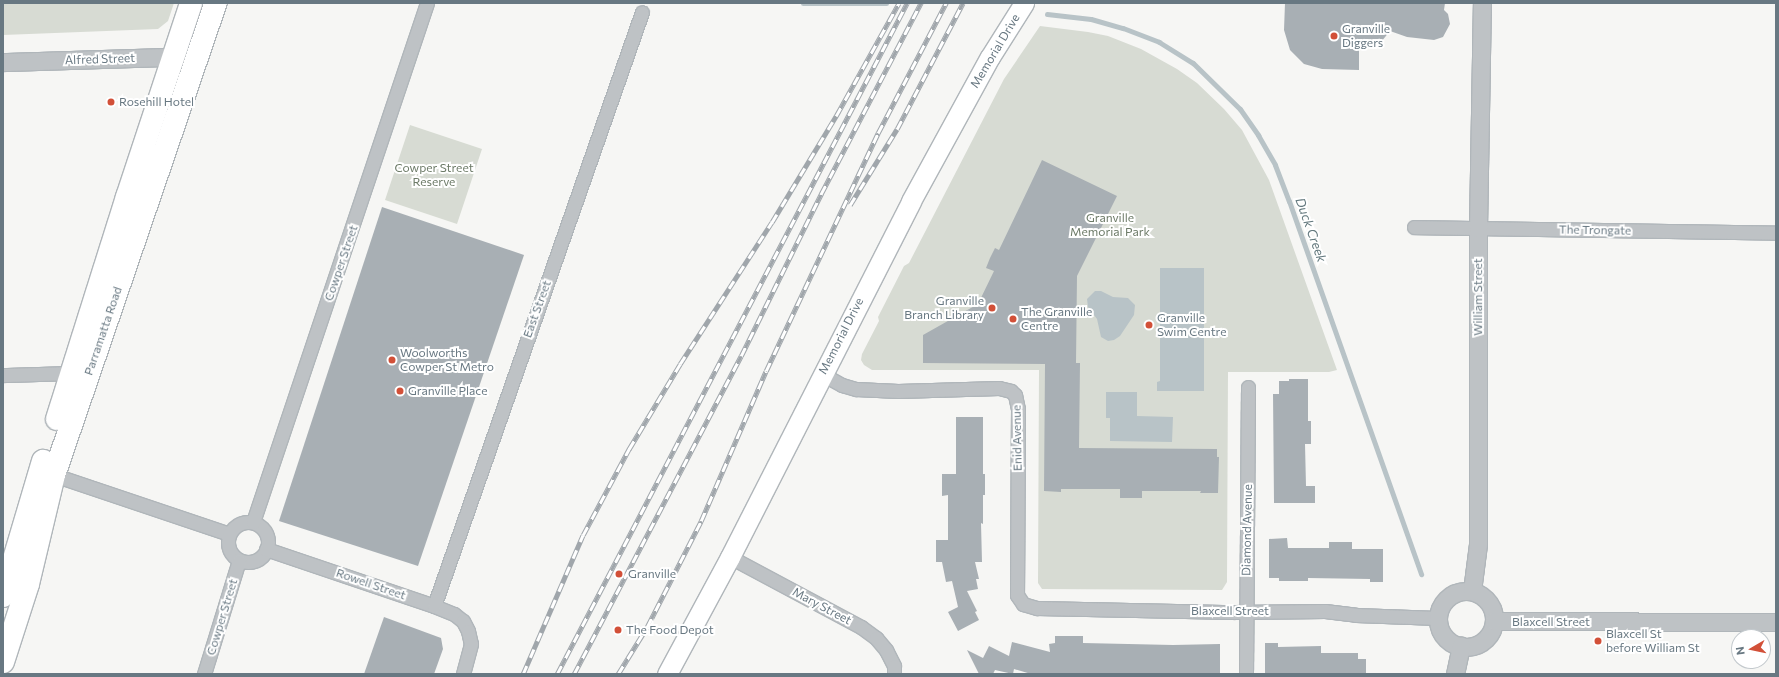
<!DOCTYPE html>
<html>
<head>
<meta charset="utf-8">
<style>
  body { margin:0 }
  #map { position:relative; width:1779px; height:677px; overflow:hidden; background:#f6f6f4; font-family:Commissioner,sans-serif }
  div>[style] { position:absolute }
  .green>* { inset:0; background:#d7dbd3 }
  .water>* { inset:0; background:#b8c3c7 }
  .stream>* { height:5px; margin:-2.5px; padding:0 2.5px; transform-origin:2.5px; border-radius:2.5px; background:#b8c3c7 }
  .building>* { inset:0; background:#a8afb4 }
  .roads { filter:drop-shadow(1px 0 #b0b6ba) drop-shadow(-1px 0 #b0b6ba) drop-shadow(0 1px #b0b6ba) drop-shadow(0 -1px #b0b6ba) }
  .minor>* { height:13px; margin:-6.5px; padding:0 6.5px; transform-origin:6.5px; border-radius:6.5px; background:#bec2c5 }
  .minor>.ring { margin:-6.5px; padding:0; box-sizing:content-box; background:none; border:13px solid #bec2c5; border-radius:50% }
  .tertiary>* { height:17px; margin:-8.5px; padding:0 8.5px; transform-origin:8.5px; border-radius:8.5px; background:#bec2c5 }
  .tertiary>.ring { margin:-8.5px; padding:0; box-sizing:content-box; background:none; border:17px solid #bec2c5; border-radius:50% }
  .secondary>* { height:19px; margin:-9.5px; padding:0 9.5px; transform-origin:9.5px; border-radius:9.5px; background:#fff }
  .trunk>* { height:22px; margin:-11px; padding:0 11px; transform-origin:11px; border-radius:11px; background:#fff }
  .rail>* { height:4.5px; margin-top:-2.25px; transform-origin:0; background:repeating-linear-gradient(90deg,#fff 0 9px,#a0a6ab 0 18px); box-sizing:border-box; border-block:1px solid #a0a6ab }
  .dots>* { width:11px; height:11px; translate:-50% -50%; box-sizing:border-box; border:2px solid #fff; border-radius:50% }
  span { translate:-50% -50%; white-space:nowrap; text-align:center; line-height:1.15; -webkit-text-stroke:4px #fff; paint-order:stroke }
  .poi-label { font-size:12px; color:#687882 }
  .left { translate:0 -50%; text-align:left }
  .right { translate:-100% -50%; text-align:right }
  .street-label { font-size:12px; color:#687882 }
  .park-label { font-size:12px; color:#6c7a67 }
  .water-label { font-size:13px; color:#64797e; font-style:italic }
  .frame { position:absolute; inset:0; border:4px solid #687882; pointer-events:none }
  .north { position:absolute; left:1731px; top:629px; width:40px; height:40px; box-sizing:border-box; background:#fff; border:1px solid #c3c9cd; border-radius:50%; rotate:261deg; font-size:11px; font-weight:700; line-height:16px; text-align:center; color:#687882 }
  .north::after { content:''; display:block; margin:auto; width:14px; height:18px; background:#d25038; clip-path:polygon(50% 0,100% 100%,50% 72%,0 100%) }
</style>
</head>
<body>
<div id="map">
  <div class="green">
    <i style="clip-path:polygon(3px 3px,174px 3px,168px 21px,158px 29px,3px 35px)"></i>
    <i style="clip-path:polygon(1040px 26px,1088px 32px,1108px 36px,1141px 49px,1177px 69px,1197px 83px,1224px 109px,1242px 130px,1269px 180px,1337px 370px,1329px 372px,1228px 372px,1227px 582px,1222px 590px,1042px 589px,1038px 583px,1039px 370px,872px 370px,864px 365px,861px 360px,862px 354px,879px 321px,878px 317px,904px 266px,909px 263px,1004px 79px)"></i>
    <i style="clip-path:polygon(410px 125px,482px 149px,457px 224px,385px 200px)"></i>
  </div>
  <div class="water">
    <i style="clip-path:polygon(1160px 268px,1204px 268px,1204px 391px,1157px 391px,1157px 382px,1160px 381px)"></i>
    <i style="clip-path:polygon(1095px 291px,1101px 291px,1113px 297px,1128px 298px,1135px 305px,1134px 315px,1120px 336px,1114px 340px,1108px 341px,1101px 337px,1097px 319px,1088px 307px,1087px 299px)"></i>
    <i style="clip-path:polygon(1106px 392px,1137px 392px,1137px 416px,1173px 417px,1172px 442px,1110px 441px,1110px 418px,1106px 418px)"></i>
  </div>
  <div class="stream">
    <i style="left:803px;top:3px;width:83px"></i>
    <i style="left:1047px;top:14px;width:44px;rotate:6.5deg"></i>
    <i style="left:1091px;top:19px;width:33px;rotate:16deg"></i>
    <i style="left:1123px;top:28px;width:39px;rotate:21deg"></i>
    <i style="left:1159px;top:42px;width:40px;rotate:32deg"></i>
    <i style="left:1193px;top:63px;width:66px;rotate:44.4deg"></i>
    <i style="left:1240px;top:109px;width:32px;rotate:55deg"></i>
    <i style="left:1258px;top:135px;width:34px;rotate:60deg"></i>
    <i style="left:1275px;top:165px;width:39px;rotate:69deg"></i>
    <i style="left:1289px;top:201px;width:396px;rotate:70.5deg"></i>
  </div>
  <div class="building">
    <i style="clip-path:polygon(1285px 3px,1445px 3px,1444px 10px,1448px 14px,1450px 24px,1443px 37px,1434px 40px,1407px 37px,1390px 31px,1381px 42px,1359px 43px,1359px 70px,1322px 69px,1304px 64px,1290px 50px,1284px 30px)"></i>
    <i style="clip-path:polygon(1042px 160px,1117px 196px,1077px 276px,1076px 363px,1080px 363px,1079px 448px,1217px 449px,1217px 457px,1219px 457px,1218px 493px,1200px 493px,1201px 491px,1142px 491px,1142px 498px,1120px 498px,1120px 489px,1061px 489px,1061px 492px,1044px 491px,1045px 364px,923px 363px,923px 335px,978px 304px,994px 271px,986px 268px,990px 258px,995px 248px,999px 250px)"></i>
    <i style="clip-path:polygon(382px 207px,524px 255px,418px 566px,279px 521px)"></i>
    <i style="clip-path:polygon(1289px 379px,1308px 379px,1308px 421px,1311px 421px,1311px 444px,1305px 444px,1306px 486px,1315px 486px,1315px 503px,1274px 503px,1273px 394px,1279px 394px,1279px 381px,1289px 381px)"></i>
    <i style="clip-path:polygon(956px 417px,983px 417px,983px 474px,985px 474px,985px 495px,983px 495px,983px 524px,981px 523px,982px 562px,975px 562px,979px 579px,976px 579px,978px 589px,967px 591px,977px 611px,975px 612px,979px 620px,958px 631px,948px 612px,958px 607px,952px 581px,946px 582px,942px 562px,936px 562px,936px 540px,948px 540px,948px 495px,942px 496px,942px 474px,956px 474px)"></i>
    <i style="clip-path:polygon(1287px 538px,1288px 548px,1329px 548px,1329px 542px,1352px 542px,1352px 549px,1383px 549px,1383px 582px,1370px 582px,1370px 579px,1308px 578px,1308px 581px,1279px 581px,1279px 578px,1269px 578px,1269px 539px)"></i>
    <i style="clip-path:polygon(384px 617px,441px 638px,443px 649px,434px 674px,364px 674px)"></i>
    <i style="clip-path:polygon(1055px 636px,1083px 636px,1083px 643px,1173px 645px,1220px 644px,1220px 674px,1031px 674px,1014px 669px,1013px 674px,995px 670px,993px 674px,979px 674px,967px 650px,983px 658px,989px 646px,1009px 656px,1012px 642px,1050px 652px,1049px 644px,1055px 643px)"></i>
    <i style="clip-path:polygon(1265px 643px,1278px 643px,1278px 647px,1321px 646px,1321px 653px,1358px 653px,1358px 659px,1366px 659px,1366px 674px,1265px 674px)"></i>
  </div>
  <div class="roads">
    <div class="minor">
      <i style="left:1414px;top:227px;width:362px;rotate:0.9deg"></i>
      <i style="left:822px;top:374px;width:23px;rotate:29deg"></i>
      <i style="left:842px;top:385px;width:15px;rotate:16deg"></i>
      <i style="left:856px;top:389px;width:42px;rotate:2.7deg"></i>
      <i style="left:898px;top:391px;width:101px;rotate:-1.7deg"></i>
      <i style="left:999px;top:388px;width:12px;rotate:14deg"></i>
      <i style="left:1011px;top:391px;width:6px;rotate:45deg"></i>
      <i style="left:1015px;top:395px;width:14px;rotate:78deg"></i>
      <i style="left:1018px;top:409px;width:186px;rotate:90.3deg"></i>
      <i style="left:1017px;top:595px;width:11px;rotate:56deg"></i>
      <i style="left:1023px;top:604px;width:15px;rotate:16deg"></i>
      <i style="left:1037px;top:608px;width:197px;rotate:1.2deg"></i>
      <i style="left:1234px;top:612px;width:91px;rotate:-0.6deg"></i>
      <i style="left:1325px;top:611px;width:31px;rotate:7deg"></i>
      <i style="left:1356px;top:615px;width:82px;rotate:2.1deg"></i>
      <i style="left:3px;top:375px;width:69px;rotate:-1.7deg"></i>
      <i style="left:54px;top:475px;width:185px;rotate:18.6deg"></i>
      <i class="ring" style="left:228px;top:522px;width:27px;height:27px"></i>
      <i style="left:253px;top:522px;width:547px;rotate:-71.47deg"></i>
      <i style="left:266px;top:549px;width:177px;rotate:18.7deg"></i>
      <i style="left:434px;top:606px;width:22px;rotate:22deg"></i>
      <i style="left:454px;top:614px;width:11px;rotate:38deg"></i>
      <i style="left:463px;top:621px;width:11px;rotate:63deg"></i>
      <i style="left:468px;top:631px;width:13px;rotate:77deg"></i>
      <i style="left:471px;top:644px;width:31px;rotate:105deg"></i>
      <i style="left:730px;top:557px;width:149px;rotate:28.1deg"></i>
      <i style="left:861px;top:627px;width:19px;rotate:36deg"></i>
      <i style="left:876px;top:638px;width:16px;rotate:50deg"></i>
      <i style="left:886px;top:650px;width:18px;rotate:63deg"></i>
      <i style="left:894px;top:666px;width:8px;rotate:90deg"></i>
      <i style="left:434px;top:606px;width:629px;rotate:-70.7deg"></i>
      <i style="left:204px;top:674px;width:119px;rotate:-72.9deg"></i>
      <i style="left:1246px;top:674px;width:287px;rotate:-89.6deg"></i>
    </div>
    <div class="tertiary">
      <i style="left:3px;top:62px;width:194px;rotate:-1.8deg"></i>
      <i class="ring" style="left:1438px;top:591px;width:39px;height:39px"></i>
      <i style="left:1472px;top:591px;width:47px;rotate:-82.7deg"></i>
      <i style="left:1478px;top:544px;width:316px;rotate:-90deg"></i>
      <i style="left:1478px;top:228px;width:225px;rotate:-89deg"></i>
      <i style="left:1494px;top:621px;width:282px;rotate:0.2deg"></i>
      <i style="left:1455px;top:674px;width:29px;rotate:-78deg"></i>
    </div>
    <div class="secondary">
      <i style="left:667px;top:674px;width:133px;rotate:-61.7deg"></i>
      <i style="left:730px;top:557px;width:399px;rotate:-63deg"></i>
      <i style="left:911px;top:201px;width:164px;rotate:-61.3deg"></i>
      <i style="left:990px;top:57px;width:64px;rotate:-57.8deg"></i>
    </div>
    <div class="trunk">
      <i style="left:57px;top:419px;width:233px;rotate:-72.5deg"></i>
      <i style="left:127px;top:197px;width:204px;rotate:-71.7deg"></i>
      <i style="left:3px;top:596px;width:141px;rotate:-73.5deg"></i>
      <i style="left:3px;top:662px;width:82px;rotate:-72.2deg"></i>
      <i style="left:28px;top:584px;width:112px;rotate:-76.6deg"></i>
      <i style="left:54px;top:475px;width:499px;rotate:-71.1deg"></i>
    </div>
  </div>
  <div class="rail">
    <i style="left:850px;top:205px;width:89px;rotate:-58.3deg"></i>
    <i style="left:897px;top:129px;width:142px;rotate:-62.4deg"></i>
    <i style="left:523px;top:674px;width:151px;rotate:-66.7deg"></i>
    <i style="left:583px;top:535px;width:98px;rotate:-61.9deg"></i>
    <i style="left:629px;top:449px;width:99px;rotate:-59deg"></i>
    <i style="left:680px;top:364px;width:169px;rotate:-57.1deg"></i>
    <i style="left:772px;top:222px;width:124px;rotate:-58.9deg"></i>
    <i style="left:836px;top:116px;width:129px;rotate:-60.9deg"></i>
    <i style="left:557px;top:674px;width:757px;rotate:-62.45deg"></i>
    <i style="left:574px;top:674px;width:359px;rotate:-62.3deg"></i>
    <i style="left:741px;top:356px;width:181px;rotate:-63.7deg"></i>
    <i style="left:821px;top:194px;width:216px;rotate:-62.4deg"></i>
    <i style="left:618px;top:674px;width:55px;rotate:-58.3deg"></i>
    <i style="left:647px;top:627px;width:119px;rotate:-63deg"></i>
    <i style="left:701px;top:521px;width:163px;rotate:-66.6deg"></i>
    <i style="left:766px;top:371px;width:263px;rotate:-64.8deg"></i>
    <i style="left:878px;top:133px;width:147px;rotate:-62.4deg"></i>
  </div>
  <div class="dots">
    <i style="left:1334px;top:36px;background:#d25038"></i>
    <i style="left:111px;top:102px;background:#d25038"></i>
    <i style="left:992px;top:308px;background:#d25038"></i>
    <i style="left:1013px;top:319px;background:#d25038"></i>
    <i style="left:1149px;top:325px;background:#d25038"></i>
    <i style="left:392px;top:360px;background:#d25038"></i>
    <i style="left:400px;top:391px;background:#d25038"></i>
    <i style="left:619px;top:574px;background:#d25038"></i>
    <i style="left:618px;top:630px;background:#d25038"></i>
    <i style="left:1598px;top:641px;background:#d25038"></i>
  </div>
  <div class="poi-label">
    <span class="left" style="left:1342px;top:36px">Granville<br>Diggers</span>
    <span class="left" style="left:119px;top:102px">Rosehill Hotel</span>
    <span class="right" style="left:984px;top:308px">Granville<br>Branch Library</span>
    <span class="left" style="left:1021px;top:319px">The Granville<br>Centre</span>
    <span class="left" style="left:1157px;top:325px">Granville<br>Swim Centre</span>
    <span class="left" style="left:400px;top:360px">Woolworths<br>Cowper St Metro</span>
    <span class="left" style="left:408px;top:391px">Granville Place</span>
    <span class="left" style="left:628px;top:574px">Granville</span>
    <span class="left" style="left:626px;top:630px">The Food Depot</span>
    <span class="left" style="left:1606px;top:641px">Blaxcell St<br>before William St</span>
  </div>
  <div class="street-label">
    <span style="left:995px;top:51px;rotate:-59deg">Memorial Drive</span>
    <span style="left:100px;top:59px;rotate:-2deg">Alfred Street</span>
    <span style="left:1595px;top:230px;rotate:1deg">The Trongate</span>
    <span style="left:341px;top:263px;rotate:-71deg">Cowper Street</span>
    <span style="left:1478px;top:297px;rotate:-90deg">William Street</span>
    <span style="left:537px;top:309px;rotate:-70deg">East Street</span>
    <span style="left:103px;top:331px;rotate:-71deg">Parramatta Road</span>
    <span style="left:841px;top:336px;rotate:-63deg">Memorial Drive</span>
    <span style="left:1017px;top:438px;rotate:-91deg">Enid Avenue</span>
    <span style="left:1247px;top:530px;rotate:-89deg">Diamond Avenue</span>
    <span style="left:371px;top:584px;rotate:19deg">Rowell Street</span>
    <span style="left:822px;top:606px;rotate:28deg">Mary Street</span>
    <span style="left:1230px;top:611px">Blaxcell Street</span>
    <span style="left:222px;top:617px;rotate:-73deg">Cowper Street</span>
    <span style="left:1551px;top:622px">Blaxcell Street</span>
  </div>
  <div class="park-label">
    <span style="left:434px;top:175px">Cowper Street<br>Reserve</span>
    <span style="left:1110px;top:225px">Granville<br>Memorial Park</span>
  </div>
  <div class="water-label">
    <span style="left:1311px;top:230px;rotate:70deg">Duck Creek</span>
  </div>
  <div class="frame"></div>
  <div class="north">N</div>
</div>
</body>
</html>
